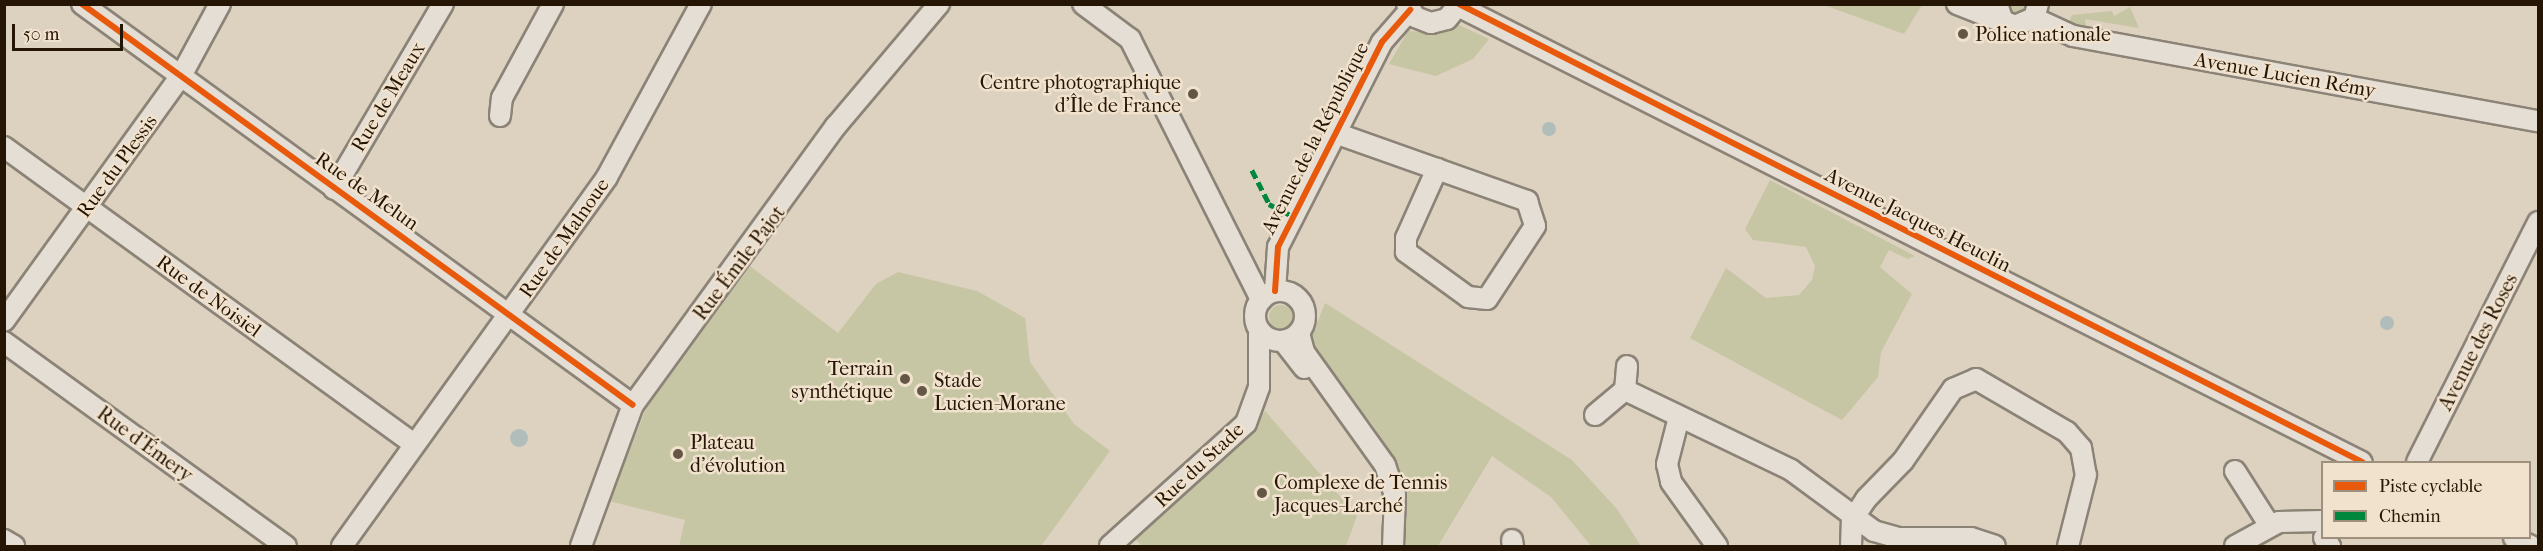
<!DOCTYPE html>
<html>
<head>
<meta charset="utf-8">
<style>
  body { margin:0 }
  #map { position:relative; width:2543px; height:551px; overflow:hidden; background:#ddd1bf; font-family:"IM FELL French Canon",serif }
  div>[style] { position:absolute }
  .green>* { inset:0; background:#c6c6a4 }
  .round { border-radius:50% }
  .water>* { inset:0; background:#b1bdbb }
  .roads { filter:drop-shadow(2px 0 #8c8377) drop-shadow(-2px 0 #8c8377) drop-shadow(0 2px #8c8377) drop-shadow(0 -2px #8c8377) }
  .minor>* { height:20px; margin:-10px; padding:0 10px; transform-origin:10px; border-radius:10px; background:#e4ded5 }
  .minor>.ring { margin:-10px; padding:0; box-sizing:content-box; background:none; border:20px solid #e4ded5; border-radius:50% }
  .quiet>* { height:4.5px; margin-top:-2.25px; transform-origin:0; background:repeating-linear-gradient(90deg,#00873e 0 9px,transparent 0 13.5px) }
  .cycleway>* { height:6px; margin:-3px; padding:0 3px; transform-origin:3px; border-radius:3px; background:#e8590c }
  .dots>* { width:16px; height:16px; translate:-50% -50%; box-sizing:border-box; border:3px solid #f1e2cd; border-radius:50% }
  span { translate:-50% -50%; white-space:nowrap; text-align:center; line-height:1.15; -webkit-text-stroke:5px #f1e2cd; paint-order:stroke }
  .poi-label { font-size:20px; color:#251505 }
  .left { translate:0 -50%; text-align:left }
  .right { translate:-100% -50%; text-align:right }
  .street-label { font-size:20px; color:#251505 }
  .frame { position:absolute; inset:0; border:6px solid #251505; pointer-events:none }
  .legend { position:absolute; left:2321px; top:461px; width:210px; height:78px; box-sizing:border-box; background:#f1e2cd; border:2px solid #9f907d; margin:0; padding:8px 10px; list-style:none; font-size:18px; color:#251505 }
  .legend li { display:flex; align-items:center; gap:12px; height:30px }
  .legend b { width:30px; border:2px solid #9f907d }
  .scale { position:absolute; left:12px; top:24px; width:111px; height:27px; box-sizing:border-box; border:3px solid #251505; border-top:0; padding-left:8px; font-size:18px; line-height:21px; white-space:nowrap; color:#251505; -webkit-text-stroke:4px #f1e2cd; paint-order:stroke }
</style>
</head>
<body>
<div id="map">
  <div class="green">
    <i style="clip-path:polygon(2030px 4px,2029px 11px,2012px 17px,2005px 5px)"></i>
    <i style="clip-path:polygon(1824px 5px,1922px 5px,1904px 34px)"></i>
    <i style="clip-path:polygon(2130px 7px,2139px 28px,2085px 19px,2086px 27px,2069px 22px,2072px 15px,2112px 11px,2114px 16px)"></i>
    <i style="clip-path:polygon(1459px 25px,1489px 39px,1473px 59px,1436px 76px,1389px 64px,1408px 31px,1438px 33px)"></i>
    <i style="clip-path:polygon(1770px 180px,1915px 256px,1908px 259px,1889px 250px,1880px 267px,1912px 294px,1881px 352px,1878px 377px,1842px 420px,1690px 338px,1726px 268px,1766px 298px,1799px 295px,1812px 280px,1815px 266px,1806px 247px,1753px 240px,1745px 229px)"></i>
    <i style="clip-path:polygon(750px 266px,838px 333px,876px 284px,898px 272px,977px 291px,1025px 318px,1030px 362px,1074px 424px,1110px 451px,1041px 546px,679px 546px,685px 520px,609px 501px,646px 409px)"></i>
    <i style="clip-path:polygon(1325px 303px,1572px 460px,1617px 509px,1641px 546px,1591px 546px,1551px 497px,1492px 456px,1438px 546px,1404px 546px,1406px 501px,1392px 458px,1373px 425px,1313px 352px,1310px 341px)"></i>
    <i class="round" style="left:1269px;top:305px;width:24px;height:24px"></i>
    <i style="clip-path:polygon(1265px 411px,1357px 516px,1346px 546px,1142px 546px,1134px 538px,1244px 442px)"></i>
  </div>
  <div class="water">
    <i class="round" style="left:1542px;top:122px;width:14px;height:14px"></i>
    <i class="round" style="left:2380px;top:316px;width:14px;height:14px"></i>
    <i class="round" style="left:510px;top:429px;width:18px;height:18px"></i>
  </div>
  <div class="roads">
    <div class="minor">
      <i style="left:82px;top:4px;width:681px;rotate:36.05deg"></i>
      <i style="left:1083px;top:4px;width:59px;rotate:36.7deg"></i>
      <i style="left:1130px;top:39px;width:292px;rotate:63.3deg"></i>
      <i style="left:1407px;top:4px;width:15px;rotate:58deg"></i>
      <i style="left:1415px;top:17px;width:17px;rotate:21deg"></i>
      <i style="left:1431px;top:23px;width:16px;rotate:-14deg"></i>
      <i style="left:1447px;top:19px;width:19px;rotate:-51deg"></i>
      <i style="left:1957px;top:4px;width:55px;rotate:21.4deg"></i>
      <i style="left:1997px;top:4px;width:18px;rotate:71deg"></i>
      <i style="left:2003px;top:21px;width:13px;rotate:23deg"></i>
      <i style="left:2015px;top:26px;width:21px;rotate:-23deg"></i>
      <i style="left:2034px;top:18px;width:15px;rotate:-74deg"></i>
      <i style="left:1458px;top:6px;width:1012px;rotate:26.77deg"></i>
      <i style="left:2034px;top:18px;width:43px;rotate:24.8deg"></i>
      <i style="left:2073px;top:36px;width:473px;rotate:10.4deg"></i>
      <i style="left:500px;top:116px;width:18px;rotate:-84deg"></i>
      <i style="left:502px;top:98px;width:107px;rotate:-61.5deg"></i>
      <i style="left:1338px;top:134px;width:201px;rotate:19.5deg"></i>
      <i style="left:1527px;top:201px;width:26px;rotate:72deg"></i>
      <i style="left:1535px;top:226px;width:87px;rotate:123.3deg"></i>
      <i style="left:1487px;top:299px;width:19px;rotate:-174deg"></i>
      <i style="left:1468px;top:297px;width:77px;rotate:-144deg"></i>
      <i style="left:1406px;top:252px;width:14px;rotate:-90deg"></i>
      <i style="left:1406px;top:238px;width:76px;rotate:-65.8deg"></i>
      <i style="left:4px;top:147px;width:506px;rotate:35.92deg"></i>
      <i style="left:334px;top:189px;width:215px;rotate:-59.5deg"></i>
      <i class="ring" style="left:1255px;top:291px;width:30px;height:30px"></i>
      <i style="left:1275px;top:291px;width:44px;rotate:-86.1deg"></i>
      <i style="left:1278px;top:247px;width:230px;rotate:-63.1deg"></i>
      <i style="left:1382px;top:42px;width:43px;rotate:-48.8deg"></i>
      <i style="left:4px;top:321px;width:302px;rotate:-54.2deg"></i>
      <i style="left:181px;top:76px;width:82px;rotate:-61.6deg"></i>
      <i style="left:1299px;top:333px;width:20px;rotate:75deg"></i>
      <i style="left:1304px;top:352px;width:139px;rotate:54.4deg"></i>
      <i style="left:1385px;top:465px;width:32px;rotate:72deg"></i>
      <i style="left:1395px;top:495px;width:51px;rotate:92.2deg"></i>
      <i style="left:4px;top:342px;width:348px;rotate:35.9deg"></i>
      <i style="left:1284px;top:342px;width:33px;rotate:52deg"></i>
      <i style="left:1625px;top:390px;width:184px;rotate:25.7deg"></i>
      <i style="left:1791px;top:470px;width:103px;rotate:36.3deg"></i>
      <i style="left:1874px;top:531px;width:26px;rotate:16deg"></i>
      <i style="left:1899px;top:538px;width:72px"></i>
      <i style="left:1971px;top:538px;width:25px;rotate:18deg"></i>
      <i style="left:1595px;top:415px;width:39px;rotate:-40deg"></i>
      <i style="left:1625px;top:390px;width:24px;rotate:-85deg"></i>
      <i style="left:1679px;top:417px;width:49px;rotate:104.3deg"></i>
      <i style="left:1667px;top:464px;width:18px;rotate:77deg"></i>
      <i style="left:1671px;top:482px;width:79px;rotate:54.3deg"></i>
      <i style="left:2417px;top:462px;width:269px;rotate:-63.2deg"></i>
      <i style="left:2235px;top:471px;width:65px;rotate:57.5deg"></i>
      <i style="left:2324px;top:538px;width:10px;rotate:53deg"></i>
      <i style="left:2514px;top:538px;width:19px;rotate:25deg"></i>
      <i style="left:4px;top:540px;width:12px;rotate:31deg"></i>
      <i style="left:1512px;top:540px;width:6px;rotate:81deg"></i>
      <i style="left:342px;top:546px;width:454px;rotate:-54.3deg"></i>
      <i style="left:607px;top:177px;width:197px;rotate:-61.5deg"></i>
      <i style="left:581px;top:546px;width:150px;rotate:-69.8deg"></i>
      <i style="left:633px;top:405px;width:345px;rotate:-54deg"></i>
      <i style="left:836px;top:126px;width:160px;rotate:-49.8deg"></i>
      <i style="left:1110px;top:546px;width:183px;rotate:-42.1deg"></i>
      <i style="left:1246px;top:423px;width:38px;rotate:-70deg"></i>
      <i style="left:1259px;top:387px;width:56px;rotate:-90deg"></i>
      <i style="left:1851px;top:546px;width:26px;rotate:-88deg"></i>
      <i style="left:1852px;top:520px;width:25px;rotate:-56deg"></i>
      <i style="left:1866px;top:499px;width:53px;rotate:-45.8deg"></i>
      <i style="left:1903px;top:461px;width:88px;rotate:-55.2deg"></i>
      <i style="left:1953px;top:389px;width:25px;rotate:-23deg"></i>
      <i style="left:1976px;top:379px;width:105px;rotate:30.2deg"></i>
      <i style="left:2067px;top:432px;width:21px;rotate:49deg"></i>
      <i style="left:2081px;top:448px;width:27px;rotate:80deg"></i>
      <i style="left:2086px;top:475px;width:73px;rotate:104.2deg"></i>
      <i style="left:2235px;top:546px;width:50px;rotate:-28.6deg"></i>
      <i style="left:2279px;top:522px;width:43px;rotate:-1.3deg"></i>
    </div>
  </div>
  <div class="quiet">
    <i style="left:1252px;top:170px;width:38px;rotate:63deg"></i>
    <i style="left:1269px;top:204px;width:28px;rotate:27deg"></i>
  </div>
  <div class="cycleway">
    <i style="left:82px;top:4px;width:681px;rotate:36.05deg"></i>
    <i style="left:1459px;top:4px;width:1013px;rotate:26.89deg"></i>
    <i style="left:1275px;top:291px;width:44px;rotate:-86.1deg"></i>
    <i style="left:1278px;top:247px;width:230px;rotate:-63.1deg"></i>
    <i style="left:1382px;top:42px;width:43px;rotate:-48.8deg"></i>
  </div>
  <div class="dots">
    <i style="left:1963px;top:34px;background:#655746"></i>
    <i style="left:1193px;top:94px;background:#655746"></i>
    <i style="left:905px;top:379px;background:#655746"></i>
    <i style="left:922px;top:391px;background:#655746"></i>
    <i style="left:678px;top:454px;background:#655746"></i>
    <i style="left:1262px;top:493px;background:#655746"></i>
  </div>
  <div class="poi-label">
    <span class="left" style="left:1975px;top:34px">Police nationale</span>
    <span class="right" style="left:1181px;top:94px">Centre photographique<br>d'Île de France</span>
    <span class="right" style="left:893px;top:380px">Terrain<br>synthétique</span>
    <span class="left" style="left:934px;top:392px">Stade<br>Lucien-Morane</span>
    <span class="left" style="left:690px;top:454px">Plateau<br>d’évolution</span>
    <span class="left" style="left:1274px;top:494px">Complexe de Tennis<br>Jacques-Larché</span>
  </div>
  <div class="street-label">
    <span style="left:2285px;top:75px;rotate:10deg">Avenue Lucien Rémy</span>
    <span style="left:388px;top:97px;rotate:-59deg">Rue de Meaux</span>
    <span style="left:1315px;top:138px;rotate:-63deg">Avenue de la République</span>
    <span style="left:117px;top:166px;rotate:-54deg">Rue du Plessis</span>
    <span style="left:367px;top:191px;rotate:35deg">Rue de Melun</span>
    <span style="left:1918px;top:220px;rotate:27deg">Avenue Jacques Heuclin</span>
    <span style="left:564px;top:238px;rotate:-55deg">Rue de Malnoue</span>
    <span style="left:739px;top:263px;rotate:-53deg">Rue Émile Pajot</span>
    <span style="left:209px;top:296px;rotate:36deg">Rue de Noisiel</span>
    <span style="left:2478px;top:342px;rotate:-63deg">Avenue des Roses</span>
    <span style="left:145px;top:444px;rotate:36deg">Rue d'Émery</span>
    <span style="left:1199px;top:465px;rotate:-43deg">Rue du Stade</span>
  </div>
  <div class="frame"></div>
  <ul class="legend">
  <li><b style="height:8px;background:#e8590c"></b>Piste cyclable</li>
  <li><b style="height:8px;background:#00873e"></b>Chemin</li>
  </ul>
  <div class="scale">50 m</div>
</div>
</body>
</html>
